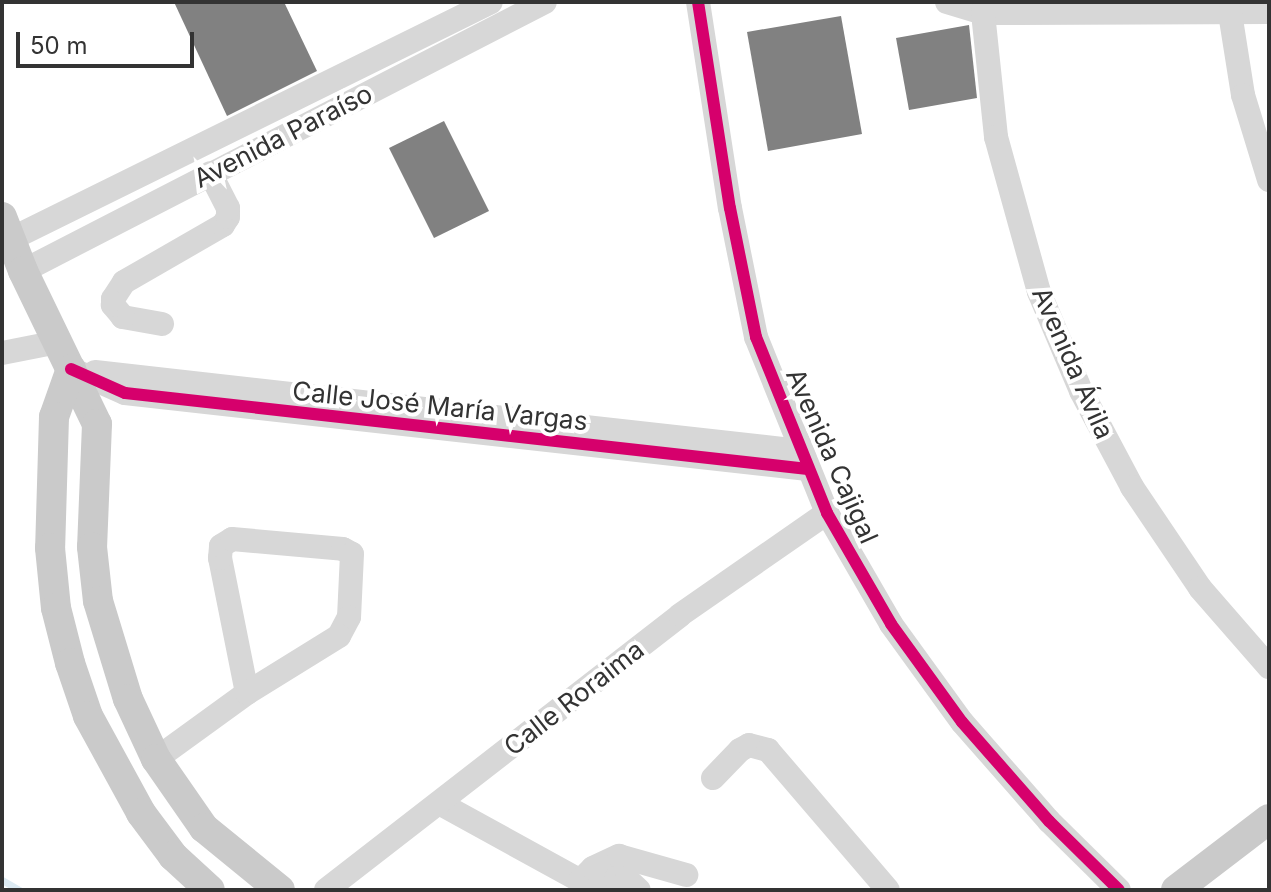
<!DOCTYPE html>
<html>
<head>
<meta charset="utf-8">
<style>
  body { margin:0 }
  #map { position:relative; width:1271px; height:892px; overflow:hidden; background:#fff; font-family:Inter,sans-serif }
  div>[style] { position:absolute }
  .stream>* { height:7px; margin:-3.5px; padding:0 3.5px; transform-origin:3.5px; border-radius:3.5px; background:#ddebf3 }
  .building>* { inset:0; background:#818181 }
  .minor>* { height:24px; margin:-12px; padding:0 12px; transform-origin:12px; border-radius:12px; background:#d7d7d7 }
  .major>* { height:30px; margin:-15px; padding:0 15px; transform-origin:15px; border-radius:15px; background:#cacaca }
  .cycleway>* { height:12px; margin:-6px; padding:0 6px; transform-origin:6px; border-radius:6px; background:#d6006c }
  span { translate:-50% -50%; white-space:nowrap; text-align:center; line-height:1.15; -webkit-text-stroke:8px #fff; paint-order:stroke }
  .street-label { font-size:26px; color:#333 }
  .frame { position:absolute; inset:0; border:4px solid #333; pointer-events:none }
  .scale { position:absolute; left:16px; top:32px; width:178px; height:36px; box-sizing:border-box; border:4px solid #333; border-top:0; padding-left:10px; font-size:24px; line-height:28px; white-space:nowrap; color:#333; -webkit-text-stroke:6px #fff; paint-order:stroke }
</style>
</head>
<body>
<div id="map">
  <div class="stream">
    <i style="left:2px;top:880px;width:20px;rotate:30deg"></i>
  </div>
  <div class="building">
    <i style="clip-path:polygon(174px 2px,284px 2px,317px 71px,227px 116px)"></i>
    <i style="clip-path:polygon(841px 16px,862px 134px,768px 151px,747px 32px)"></i>
    <i style="clip-path:polygon(969px 25px,977px 98px,909px 110px,896px 38px)"></i>
    <i style="clip-path:polygon(444px 121px,489px 211px,434px 238px,389px 148px)"></i>
  </div>
  <div class="minor">
    <i style="left:698px;top:2px;width:208px;rotate:81.2deg"></i>
    <i style="left:730px;top:208px;width:132px;rotate:78.6deg"></i>
    <i style="left:756px;top:337px;width:190px;rotate:68deg"></i>
    <i style="left:827px;top:513px;width:128px;rotate:60deg"></i>
    <i style="left:891px;top:624px;width:121px;rotate:54.1deg"></i>
    <i style="left:962px;top:722px;width:132px;rotate:48.7deg"></i>
    <i style="left:1049px;top:821px;width:98px;rotate:44.6deg"></i>
    <i style="left:947px;top:2px;width:38px;rotate:17deg"></i>
    <i style="left:983px;top:13px;width:286px;rotate:-0.2deg"></i>
    <i style="left:985px;top:2px;width:11px;rotate:100deg"></i>
    <i style="left:983px;top:13px;width:125px;rotate:84deg"></i>
    <i style="left:996px;top:137px;width:161px;rotate:74.5deg"></i>
    <i style="left:1039px;top:292px;width:108px;rotate:67deg"></i>
    <i style="left:1081px;top:391px;width:109px;rotate:62deg"></i>
    <i style="left:1132px;top:487px;width:122px;rotate:56deg"></i>
    <i style="left:1200px;top:588px;width:105px;rotate:48.9deg"></i>
    <i style="left:1230px;top:13px;width:83px;rotate:81deg"></i>
    <i style="left:1243px;top:95px;width:89px;rotate:73deg"></i>
    <i style="left:11px;top:239px;width:535px;rotate:-26.28deg"></i>
    <i style="left:23px;top:271px;width:587px;rotate:-27.26deg"></i>
    <i style="left:162px;top:324px;width:40px;rotate:-170deg"></i>
    <i style="left:123px;top:317px;width:16px;rotate:-130deg"></i>
    <i style="left:113px;top:305px;width:6px;rotate:-90deg"></i>
    <i style="left:113px;top:299px;width:20px;rotate:-57deg"></i>
    <i style="left:124px;top:282px;width:114px;rotate:-29.9deg"></i>
    <i style="left:223px;top:225px;width:9px;rotate:-58deg"></i>
    <i style="left:228px;top:217px;width:9px;rotate:-90deg"></i>
    <i style="left:228px;top:208px;width:39px;rotate:-117deg"></i>
    <i style="left:2px;top:353px;width:57px;rotate:-11.1deg"></i>
    <i style="left:71px;top:369px;width:59px;rotate:24deg"></i>
    <i style="left:125px;top:393px;width:687px;rotate:6.35deg"></i>
    <i style="left:95px;top:372px;width:709px;rotate:6.39deg"></i>
    <i style="left:156px;top:759px;width:112px;rotate:-36deg"></i>
    <i style="left:247px;top:693px;width:138px;rotate:-101.3deg"></i>
    <i style="left:220px;top:558px;width:12px;rotate:-85deg"></i>
    <i style="left:221px;top:546px;width:13px;rotate:-32deg"></i>
    <i style="left:232px;top:539px;width:111px;rotate:5.1deg"></i>
    <i style="left:343px;top:549px;width:10px;rotate:29deg"></i>
    <i style="left:352px;top:554px;width:63px;rotate:92.7deg"></i>
    <i style="left:349px;top:617px;width:21px;rotate:118deg"></i>
    <i style="left:339px;top:636px;width:108px;rotate:148.2deg"></i>
    <i style="left:713px;top:778px;width:39px;rotate:-46deg"></i>
    <i style="left:740px;top:750px;width:10px;rotate:-29deg"></i>
    <i style="left:749px;top:745px;width:20px;rotate:15deg"></i>
    <i style="left:768px;top:750px;width:184px;rotate:49.4deg"></i>
    <i style="left:439px;top:803px;width:180px;rotate:28.8deg"></i>
    <i style="left:580px;top:881px;width:18px;rotate:-45deg"></i>
    <i style="left:593px;top:868px;width:29px;rotate:-25deg"></i>
    <i style="left:619px;top:856px;width:70px;rotate:15.8deg"></i>
    <i style="left:326px;top:890px;width:448px;rotate:-37.8deg"></i>
    <i style="left:680px;top:615px;width:179px;rotate:-34.8deg"></i>
    <i style="left:602px;top:890px;width:18px;rotate:-41deg"></i>
    <i style="left:616px;top:878px;width:11px;rotate:5deg"></i>
    <i style="left:627px;top:879px;width:16px;rotate:43deg"></i>
  </div>
  <div class="major">
    <i style="left:2px;top:217px;width:58px;rotate:68.7deg"></i>
    <i style="left:23px;top:271px;width:170px;rotate:64.2deg"></i>
    <i style="left:97px;top:424px;width:123px;rotate:92.3deg"></i>
    <i style="left:92px;top:547px;width:54px;rotate:83.7deg"></i>
    <i style="left:98px;top:601px;width:102px;rotate:73deg"></i>
    <i style="left:128px;top:699px;width:66px;rotate:65deg"></i>
    <i style="left:156px;top:759px;width:84px;rotate:55.2deg"></i>
    <i style="left:204px;top:828px;width:98px;rotate:39.2deg"></i>
    <i style="left:71px;top:369px;width:51px;rotate:109.5deg"></i>
    <i style="left:54px;top:417px;width:131px;rotate:91.7deg"></i>
    <i style="left:50px;top:548px;width:60px;rotate:84.3deg"></i>
    <i style="left:56px;top:608px;width:57px;rotate:75.7deg"></i>
    <i style="left:70px;top:663px;width:56px;rotate:71.2deg"></i>
    <i style="left:88px;top:716px;width:111px;rotate:61.3deg"></i>
    <i style="left:141px;top:813px;width:54px;rotate:53.3deg"></i>
    <i style="left:173px;top:856px;width:50px;rotate:42.6deg"></i>
    <i style="left:1176px;top:890px;width:117px;rotate:-37.4deg"></i>
  </div>
  <div class="cycleway">
    <i style="left:698px;top:2px;width:208px;rotate:81.2deg"></i>
    <i style="left:730px;top:208px;width:132px;rotate:78.6deg"></i>
    <i style="left:756px;top:337px;width:190px;rotate:68deg"></i>
    <i style="left:827px;top:513px;width:128px;rotate:60deg"></i>
    <i style="left:891px;top:624px;width:121px;rotate:54.1deg"></i>
    <i style="left:962px;top:722px;width:132px;rotate:48.7deg"></i>
    <i style="left:1049px;top:821px;width:98px;rotate:44.6deg"></i>
    <i style="left:71px;top:369px;width:59px;rotate:24deg"></i>
    <i style="left:125px;top:393px;width:687px;rotate:6.35deg"></i>
  </div>
  <div class="street-label">
    <span style="left:283px;top:136px;rotate:-27deg">Avenida Paraíso</span>
    <span style="left:1073px;top:363px;rotate:66deg">Avenida Ávila</span>
    <span style="left:440px;top:406px;rotate:6deg">Calle José María Vargas</span>
    <span style="left:832px;top:456px;rotate:66deg">Avenida Cajigal</span>
    <span style="left:574px;top:698px;rotate:-38deg">Calle Roraima</span>
  </div>
  <div class="frame"></div>
  <div class="scale">50 m</div>
</div>
</body>
</html>
